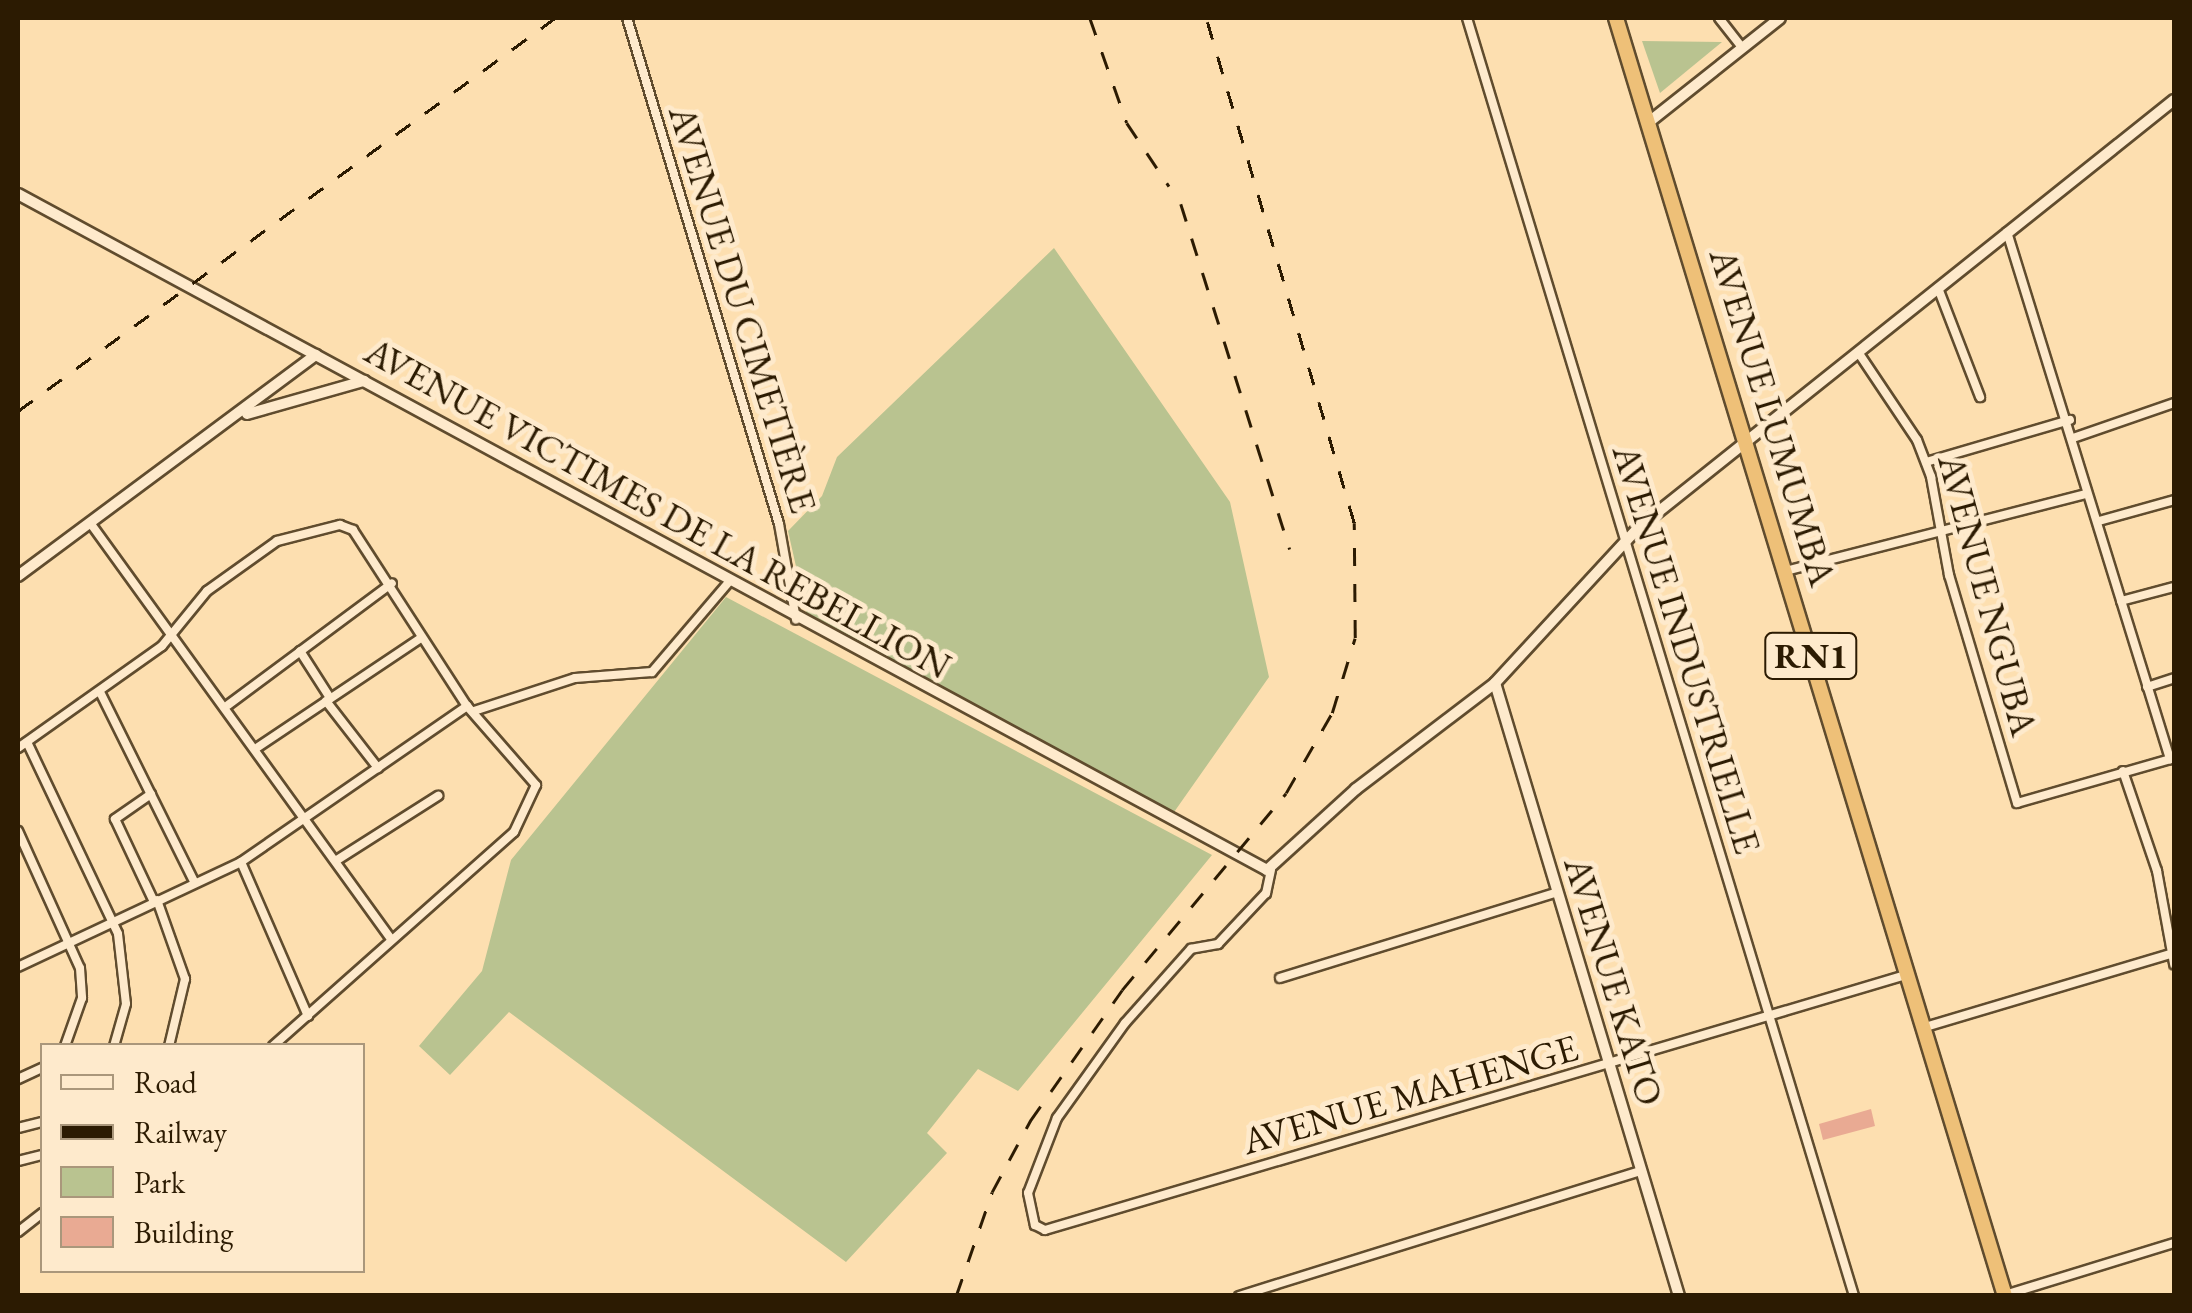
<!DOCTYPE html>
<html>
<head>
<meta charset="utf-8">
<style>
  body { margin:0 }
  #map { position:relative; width:2192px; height:1313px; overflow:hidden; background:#fddfb0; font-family:"EB Garamond",serif }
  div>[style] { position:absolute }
  .green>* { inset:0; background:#b9c390 }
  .building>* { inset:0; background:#e9aa93 }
  .roads { filter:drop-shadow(2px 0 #604c2e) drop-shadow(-2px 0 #604c2e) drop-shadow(0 2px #604c2e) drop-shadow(0 -2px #604c2e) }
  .street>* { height:8px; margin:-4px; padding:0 4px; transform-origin:4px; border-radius:4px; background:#feeacc }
  .secondary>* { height:10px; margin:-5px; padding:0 5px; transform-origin:5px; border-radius:5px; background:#feeacc }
  .highway>* { height:14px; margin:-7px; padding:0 7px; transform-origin:7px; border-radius:7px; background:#eec078 }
  .rail>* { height:2.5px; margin-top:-1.25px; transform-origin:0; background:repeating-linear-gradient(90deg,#2c1b02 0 18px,transparent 0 36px) }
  span { translate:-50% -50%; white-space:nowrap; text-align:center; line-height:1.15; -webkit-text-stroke:10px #feeacc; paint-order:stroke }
  .shield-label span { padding:2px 8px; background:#feeacc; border:2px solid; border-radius:8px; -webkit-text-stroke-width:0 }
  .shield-label { font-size:35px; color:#2c1b02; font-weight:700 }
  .street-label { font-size:38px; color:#2c1b02 }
  .frame { position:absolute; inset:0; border:20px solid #2c1b02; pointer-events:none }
  .legend { position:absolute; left:40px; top:1043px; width:325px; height:230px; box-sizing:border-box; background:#feeacc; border:2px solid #aa977b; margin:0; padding:12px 18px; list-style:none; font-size:30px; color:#2c1b02 }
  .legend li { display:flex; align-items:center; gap:20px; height:50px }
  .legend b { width:50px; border:2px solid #aa977b }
</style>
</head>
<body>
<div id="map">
  <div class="green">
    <i style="clip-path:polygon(1642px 41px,1722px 42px,1660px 93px)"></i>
    <i style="clip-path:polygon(1054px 248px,1230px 502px,1269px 677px,1172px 815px,807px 615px,788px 531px,822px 496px,837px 457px)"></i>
    <i style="clip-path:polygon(726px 597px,1212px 855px,1018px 1091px,978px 1069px,927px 1133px,947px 1153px,846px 1262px,509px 1012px,450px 1075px,419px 1046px,482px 971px,511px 860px)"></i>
  </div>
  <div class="building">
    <i style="clip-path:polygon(1871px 1109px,1875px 1126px,1823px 1140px,1819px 1124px)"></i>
  </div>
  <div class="roads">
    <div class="street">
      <i style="left:627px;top:18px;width:528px;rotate:73.28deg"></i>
      <i style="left:779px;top:524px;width:97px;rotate:79.9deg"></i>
      <i style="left:1467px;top:18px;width:1335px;rotate:73.15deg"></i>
      <i style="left:1719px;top:18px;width:37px;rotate:52deg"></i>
      <i style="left:2007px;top:232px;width:552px;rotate:72.81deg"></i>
      <i style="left:1938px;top:288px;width:117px;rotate:68.9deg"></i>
      <i style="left:1858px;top:352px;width:106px;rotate:56.2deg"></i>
      <i style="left:1917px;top:440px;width:40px;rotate:69deg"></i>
      <i style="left:1931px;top:477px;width:100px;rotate:79.6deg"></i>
      <i style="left:1949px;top:575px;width:238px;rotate:73.4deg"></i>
      <i style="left:2017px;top:803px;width:163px;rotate:-16deg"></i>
      <i style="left:2073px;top:438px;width:107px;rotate:-19.1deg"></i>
      <i style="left:1926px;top:462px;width:150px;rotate:-16.3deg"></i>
      <i style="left:2099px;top:521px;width:78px;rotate:-15.6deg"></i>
      <i style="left:91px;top:524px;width:512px;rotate:54.14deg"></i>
      <i style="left:1786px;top:571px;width:309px;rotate:-14.4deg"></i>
      <i style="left:2121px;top:601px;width:55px;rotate:-14.8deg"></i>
      <i style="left:300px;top:651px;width:56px;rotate:57.4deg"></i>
      <i style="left:2147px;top:687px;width:28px;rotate:-18deg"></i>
      <i style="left:100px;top:692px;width:213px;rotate:63.6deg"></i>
      <i style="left:326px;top:701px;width:85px;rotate:52.2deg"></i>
      <i style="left:228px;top:705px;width:204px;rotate:-36.6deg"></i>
      <i style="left:474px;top:711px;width:106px;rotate:-18.1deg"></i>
      <i style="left:575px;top:678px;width:77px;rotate:-4.5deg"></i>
      <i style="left:652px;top:672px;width:118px;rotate:-49.5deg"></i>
      <i style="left:27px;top:742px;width:212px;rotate:64.6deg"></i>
      <i style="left:118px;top:934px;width:70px;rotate:83.5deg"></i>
      <i style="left:126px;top:1004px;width:44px;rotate:105.9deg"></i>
      <i style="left:258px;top:747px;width:196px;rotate:-33.8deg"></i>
      <i style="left:18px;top:748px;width:176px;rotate:-35.3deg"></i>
      <i style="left:162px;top:646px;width:71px;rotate:-50.7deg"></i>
      <i style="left:207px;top:591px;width:86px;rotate:-35.5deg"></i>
      <i style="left:277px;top:541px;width:65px;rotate:-14.3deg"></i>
      <i style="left:340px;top:525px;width:14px;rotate:21deg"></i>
      <i style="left:353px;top:530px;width:210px;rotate:57.1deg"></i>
      <i style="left:467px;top:706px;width:105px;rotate:48.9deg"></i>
      <i style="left:536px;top:785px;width:52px;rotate:115.1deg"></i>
      <i style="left:514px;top:832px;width:322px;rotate:138.4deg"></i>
      <i style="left:2123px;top:771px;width:106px;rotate:71.2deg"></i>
      <i style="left:2157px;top:871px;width:95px;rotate:79.6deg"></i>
      <i style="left:151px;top:794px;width:44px;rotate:145.2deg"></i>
      <i style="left:115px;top:819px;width:92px;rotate:64.8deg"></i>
      <i style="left:18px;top:831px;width:150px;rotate:65.7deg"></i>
      <i style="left:80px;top:968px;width:30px;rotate:86deg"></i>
      <i style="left:82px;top:998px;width:51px;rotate:109.5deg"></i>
      <i style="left:337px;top:860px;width:120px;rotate:-32.4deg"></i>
      <i style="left:241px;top:862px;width:168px;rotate:66.5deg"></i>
      <i style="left:1271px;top:870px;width:24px;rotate:102deg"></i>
      <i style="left:1266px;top:893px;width:70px;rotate:133.3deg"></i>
      <i style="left:1218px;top:944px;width:27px;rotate:170deg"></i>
      <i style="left:1191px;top:949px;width:99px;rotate:131.7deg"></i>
      <i style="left:1125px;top:1023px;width:117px;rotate:125.6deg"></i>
      <i style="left:1057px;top:1118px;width:80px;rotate:111.1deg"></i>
      <i style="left:1028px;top:1193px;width:33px;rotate:78deg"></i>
      <i style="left:1035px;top:1225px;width:11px;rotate:27deg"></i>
      <i style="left:1045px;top:1230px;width:898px;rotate:-16.5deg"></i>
      <i style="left:157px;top:900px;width:84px;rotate:70.5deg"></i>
      <i style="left:185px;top:979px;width:69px;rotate:103.4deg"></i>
      <i style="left:18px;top:967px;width:246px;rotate:-25.2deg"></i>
      <i style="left:241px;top:862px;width:275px;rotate:-34.6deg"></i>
      <i style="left:1280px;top:978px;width:287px;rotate:-17.2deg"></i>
      <i style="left:1922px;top:1028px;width:259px;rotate:-16.6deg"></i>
      <i style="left:18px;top:1079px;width:26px;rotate:-25deg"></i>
      <i style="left:18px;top:1128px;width:25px;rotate:-14deg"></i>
      <i style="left:18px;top:1161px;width:25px;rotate:-14deg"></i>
      <i style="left:18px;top:1232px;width:31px;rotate:-38deg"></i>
      <i style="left:2005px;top:1295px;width:177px;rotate:-17.1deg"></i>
      <i style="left:1239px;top:1296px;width:420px;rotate:-17.3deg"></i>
    </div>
    <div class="secondary">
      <i style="left:1649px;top:122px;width:167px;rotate:-38.4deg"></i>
      <i style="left:18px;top:194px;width:1420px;rotate:28.42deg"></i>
      <i style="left:1267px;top:870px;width:120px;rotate:-42.3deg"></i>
      <i style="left:1356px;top:789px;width:175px;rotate:-37.3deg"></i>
      <i style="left:1495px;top:683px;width:211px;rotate:-47.3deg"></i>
      <i style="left:1638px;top:528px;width:686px;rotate:-38.61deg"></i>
      <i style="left:247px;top:414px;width:122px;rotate:-15.8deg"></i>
      <i style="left:18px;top:576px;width:371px;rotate:-36.6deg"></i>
      <i style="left:1495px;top:683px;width:640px;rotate:73.29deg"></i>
    </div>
    <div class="highway">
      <i style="left:1616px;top:18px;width:1336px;rotate:73.07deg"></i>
    </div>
  </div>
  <div class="rail">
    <i style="left:1090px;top:18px;width:111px;rotate:70.6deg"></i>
    <i style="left:1127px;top:123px;width:76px;rotate:56.3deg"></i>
    <i style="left:1181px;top:204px;width:362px;rotate:72.5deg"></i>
    <i style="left:18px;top:411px;width:665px;rotate:-36.2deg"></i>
    <i style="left:956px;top:1296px;width:110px;rotate:-70.9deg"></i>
    <i style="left:992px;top:1192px;width:81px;rotate:-61.8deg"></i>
    <i style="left:1030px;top:1121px;width:160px;rotate:-54.9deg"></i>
    <i style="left:1122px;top:990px;width:256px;rotate:-50.2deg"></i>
    <i style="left:1286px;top:793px;width:92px;rotate:-60.1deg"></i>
    <i style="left:1332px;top:713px;width:78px;rotate:-73deg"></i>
    <i style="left:1355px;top:638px;width:115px;rotate:-90.5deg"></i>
    <i style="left:1354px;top:523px;width:526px;rotate:-106.33deg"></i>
  </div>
  <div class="shield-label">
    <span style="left:1811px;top:656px">RN1</span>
  </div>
  <div class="street-label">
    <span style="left:743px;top:309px;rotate:73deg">AVENUE DU CIMETIÈRE</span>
    <span style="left:1773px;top:417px;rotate:73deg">AVENUE LUMUMBA</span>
    <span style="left:658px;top:508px;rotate:29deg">AVENUE VICTIMES DE LA REBELLION</span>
    <span style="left:1988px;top:595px;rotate:75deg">AVENUE NGUBA</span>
    <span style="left:1687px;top:649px;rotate:73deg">AVENUE INDUSTRIELLE</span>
    <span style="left:1614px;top:981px;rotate:73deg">AVENUE KATO</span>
    <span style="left:1410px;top:1094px;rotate:-16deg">AVENUE MAHENGE</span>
  </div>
  <div class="frame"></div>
  <ul class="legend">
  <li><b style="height:12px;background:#feeacc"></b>Road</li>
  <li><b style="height:12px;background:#2c1b02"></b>Railway</li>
  <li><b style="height:28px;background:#b9c390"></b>Park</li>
  <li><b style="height:28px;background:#e9aa93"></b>Building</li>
  </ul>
</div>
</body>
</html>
